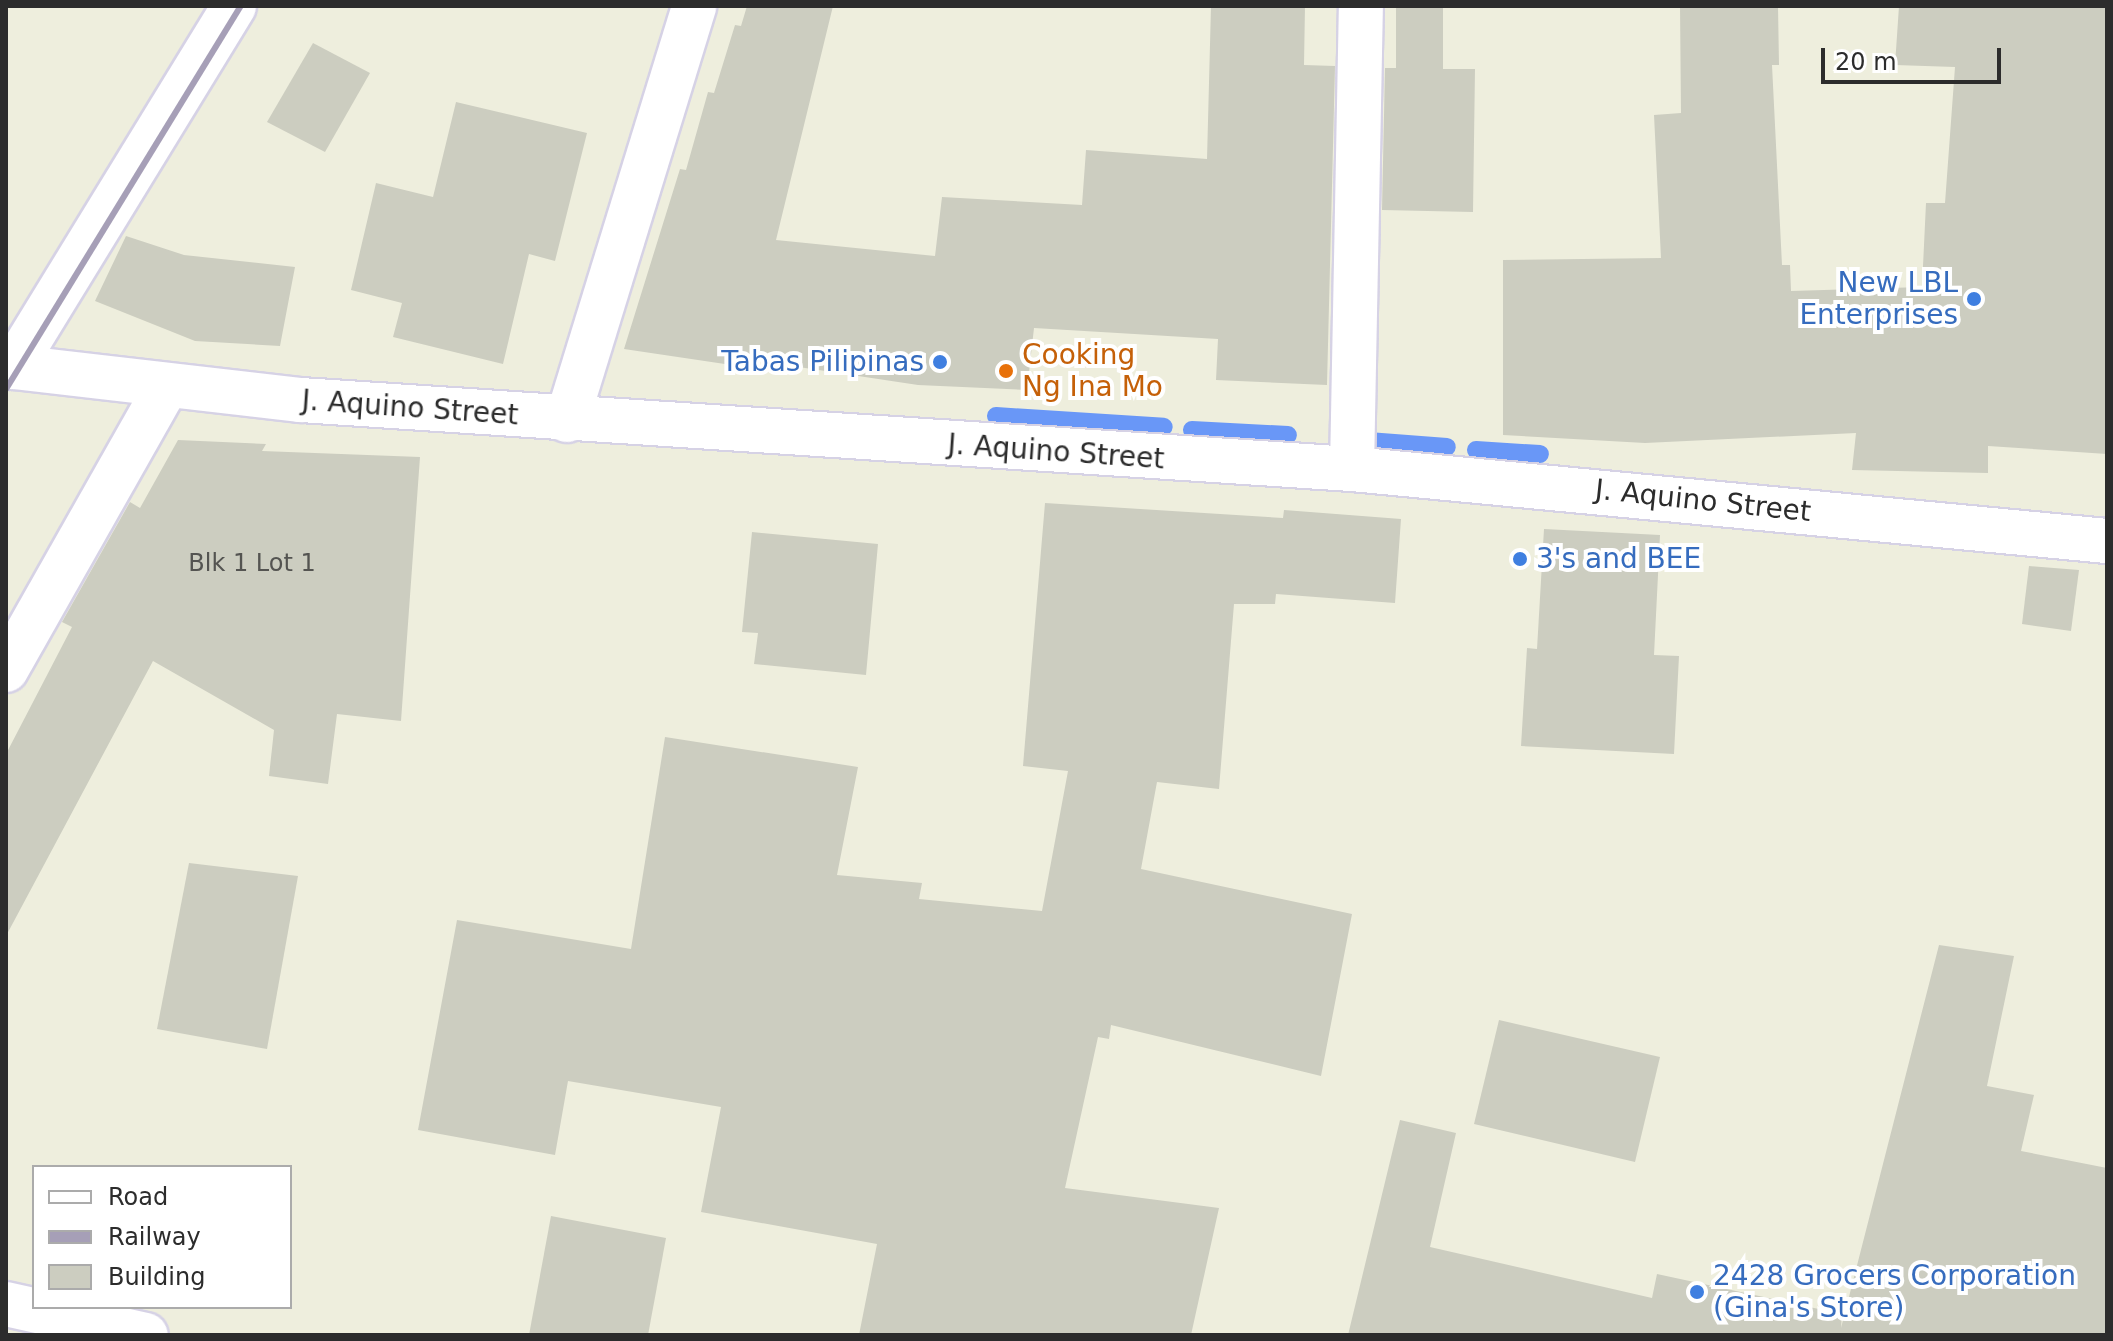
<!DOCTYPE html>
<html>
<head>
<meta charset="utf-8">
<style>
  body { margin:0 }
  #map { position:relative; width:2113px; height:1341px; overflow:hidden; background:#eed; font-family:"DejaVu Sans",sans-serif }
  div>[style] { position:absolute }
  .stream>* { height:18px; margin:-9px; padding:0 9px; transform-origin:9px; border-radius:9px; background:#6997f7 }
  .building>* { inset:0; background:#cccdc0 }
  .roads { filter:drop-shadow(2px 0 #d6d2e5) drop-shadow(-2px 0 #d6d2e5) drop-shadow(0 2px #d6d2e5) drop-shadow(0 -2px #d6d2e5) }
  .street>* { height:44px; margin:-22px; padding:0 22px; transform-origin:22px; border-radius:22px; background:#fff }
  .secondary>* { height:44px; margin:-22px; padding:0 22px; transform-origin:22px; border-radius:22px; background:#fff }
  .rail>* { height:6px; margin:-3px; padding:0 3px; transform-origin:3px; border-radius:3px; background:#a69fb7 }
  .dots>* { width:22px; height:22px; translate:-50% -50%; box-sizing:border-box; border:4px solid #fff; border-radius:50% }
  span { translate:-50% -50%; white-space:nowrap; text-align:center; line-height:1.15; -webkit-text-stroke:8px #fff; paint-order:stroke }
  .number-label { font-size:24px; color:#545451 }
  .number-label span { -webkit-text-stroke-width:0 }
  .shop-label { font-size:28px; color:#366cbe }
  .right { translate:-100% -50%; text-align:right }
  .left { translate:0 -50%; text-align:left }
  .food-label { font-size:28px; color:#c56008 }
  .street-label { font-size:28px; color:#2c2c2c }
  .frame { position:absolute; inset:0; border:8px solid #2c2c2c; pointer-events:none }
  .legend { position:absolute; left:32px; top:1165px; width:260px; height:144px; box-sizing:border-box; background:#fff; border:2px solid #ababab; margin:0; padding:10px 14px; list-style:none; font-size:24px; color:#2c2c2c }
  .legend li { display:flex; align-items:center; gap:16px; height:40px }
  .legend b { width:40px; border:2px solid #ababab }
  .scale { position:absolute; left:1821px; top:48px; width:180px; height:36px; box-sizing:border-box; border:4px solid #2c2c2c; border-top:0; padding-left:10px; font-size:24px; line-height:28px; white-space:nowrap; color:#2c2c2c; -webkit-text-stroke:6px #fff; paint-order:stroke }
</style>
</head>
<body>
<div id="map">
  <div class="stream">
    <i style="left:996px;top:416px;width:168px;rotate:3.7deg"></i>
    <i style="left:1192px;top:430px;width:96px;rotate:3deg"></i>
    <i style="left:1368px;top:441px;width:79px;rotate:4.3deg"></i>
    <i style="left:1476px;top:450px;width:64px;rotate:3.6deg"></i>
  </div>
  <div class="building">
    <i style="clip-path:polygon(747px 6px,833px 6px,776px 240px,935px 256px,942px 197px,1082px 205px,1086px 150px,1207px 159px,1211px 6px,1305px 6px,1304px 65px,1335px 66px,1327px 385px,1216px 380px,1218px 339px,1034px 328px,1027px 390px,918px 385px,746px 359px,745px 367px,624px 349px,680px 169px,686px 170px,708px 92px,714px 93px,735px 25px,741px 26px)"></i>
    <i style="clip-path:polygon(1396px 6px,1443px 6px,1443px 69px,1475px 69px,1473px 212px,1382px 210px,1385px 68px,1396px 68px)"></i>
    <i style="clip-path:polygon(1680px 6px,1778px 6px,1779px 65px,1772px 65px,1782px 265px,1790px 265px,1791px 291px,1922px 287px,1926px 203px,1945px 203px,1955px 67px,1895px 65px,1899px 6px,2107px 6px,2107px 454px,1988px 446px,1988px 473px,1852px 470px,1856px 433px,1645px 443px,1503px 435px,1503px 260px,1661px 258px,1654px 115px,1681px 113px)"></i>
    <i style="clip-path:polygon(313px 43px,370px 73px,325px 152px,267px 122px)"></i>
    <i style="clip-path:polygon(456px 102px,587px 133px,555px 261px,529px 254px,503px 364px,393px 337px,402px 303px,351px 290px,376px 183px,433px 197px)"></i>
    <i style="clip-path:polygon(126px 236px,184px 255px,295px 267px,280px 346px,195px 341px,95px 301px)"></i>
    <i style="clip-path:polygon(178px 440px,266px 444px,262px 451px,420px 457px,401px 721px,337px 714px,328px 784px,269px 776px,274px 730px,153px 661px,6px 936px,6px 754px,72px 627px,62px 622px,130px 502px,140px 508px)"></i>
    <i style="clip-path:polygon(1045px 503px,1283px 518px,1284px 510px,1401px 519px,1395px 603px,1276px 594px,1275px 604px,1234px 604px,1219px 789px,1157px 782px,1141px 869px,1352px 914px,1321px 1076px,1111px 1025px,1109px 1039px,1098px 1037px,1065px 1188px,1219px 1208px,1191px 1335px,859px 1335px,877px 1244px,701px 1212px,721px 1107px,568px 1081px,555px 1155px,418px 1130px,457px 920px,631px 949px,665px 737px,858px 767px,837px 875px,922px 883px,919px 899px,1042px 911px,1068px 771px,1023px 766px)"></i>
    <i style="clip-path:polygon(1544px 529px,1660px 535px,1654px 655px,1679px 656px,1674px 754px,1521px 746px,1527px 648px,1537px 649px)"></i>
    <i style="clip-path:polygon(752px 532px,878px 544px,866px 675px,754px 664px,758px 633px,742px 632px)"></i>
    <i style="clip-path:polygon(2029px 566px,2079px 570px,2071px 631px,2022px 624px)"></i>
    <i style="clip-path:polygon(189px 863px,298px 876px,267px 1049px,157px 1029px)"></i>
    <i style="clip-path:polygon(1939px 945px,2014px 956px,1987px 1086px,2034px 1095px,2021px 1151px,2107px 1168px,2107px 1335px,1348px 1335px,1400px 1120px,1456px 1133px,1430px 1247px,1652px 1298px,1657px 1274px,1842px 1314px,1841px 1328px)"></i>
    <i style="clip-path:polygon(1499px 1020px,1660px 1057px,1635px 1162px,1474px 1124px)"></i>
    <i style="clip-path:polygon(551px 1216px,666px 1238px,648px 1335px,529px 1335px)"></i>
  </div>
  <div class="roads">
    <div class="street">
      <i style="left:13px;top:367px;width:423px;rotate:-58.5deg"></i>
      <i style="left:567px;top:420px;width:433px;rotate:-72.9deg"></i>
      <i style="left:1352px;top:469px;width:463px;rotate:-88.9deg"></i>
      <i style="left:6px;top:670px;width:323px;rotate:-60.5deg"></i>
      <i style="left:6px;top:1304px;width:143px;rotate:12.5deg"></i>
    </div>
    <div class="secondary">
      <i style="left:6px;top:366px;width:297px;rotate:6.6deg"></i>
      <i style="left:301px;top:400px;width:1053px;rotate:3.76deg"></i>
      <i style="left:1352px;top:469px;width:758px;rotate:5.45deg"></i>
    </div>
  </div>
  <div class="rail">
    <i style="left:6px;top:389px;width:449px;rotate:-58.5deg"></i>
  </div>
  <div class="dots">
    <i style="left:1974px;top:299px;background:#3f7fe0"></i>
    <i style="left:940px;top:362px;background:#3f7fe0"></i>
    <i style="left:1006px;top:371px;background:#e8710a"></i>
    <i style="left:1520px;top:559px;background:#3f7fe0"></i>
    <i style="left:1697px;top:1292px;background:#3f7fe0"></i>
  </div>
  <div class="number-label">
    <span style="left:252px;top:564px">Blk 1 Lot 1</span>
  </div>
  <div class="shop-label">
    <span class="right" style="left:1958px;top:299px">New LBL<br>Enterprises</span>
    <span class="right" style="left:924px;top:362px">Tabas Pilipinas</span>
    <span class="left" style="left:1536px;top:559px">3's and BEE</span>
    <span class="left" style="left:1713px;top:1292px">2428 Grocers Corporation<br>(Gina's Store)</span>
  </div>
  <div class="food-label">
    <span class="left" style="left:1022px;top:371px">Cooking<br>Ng Ina Mo</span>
  </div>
  <div class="street-label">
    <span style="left:410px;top:408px;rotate:4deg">J. Aquino Street</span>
    <span style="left:1056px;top:452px;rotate:4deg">J. Aquino Street</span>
    <span style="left:1703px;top:501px;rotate:6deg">J. Aquino Street</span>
  </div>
  <div class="frame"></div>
  <ul class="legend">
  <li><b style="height:10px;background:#fff"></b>Road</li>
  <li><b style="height:10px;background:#a69fb7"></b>Railway</li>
  <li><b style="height:22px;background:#cccdc0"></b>Building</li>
  </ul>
  <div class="scale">20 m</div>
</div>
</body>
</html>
